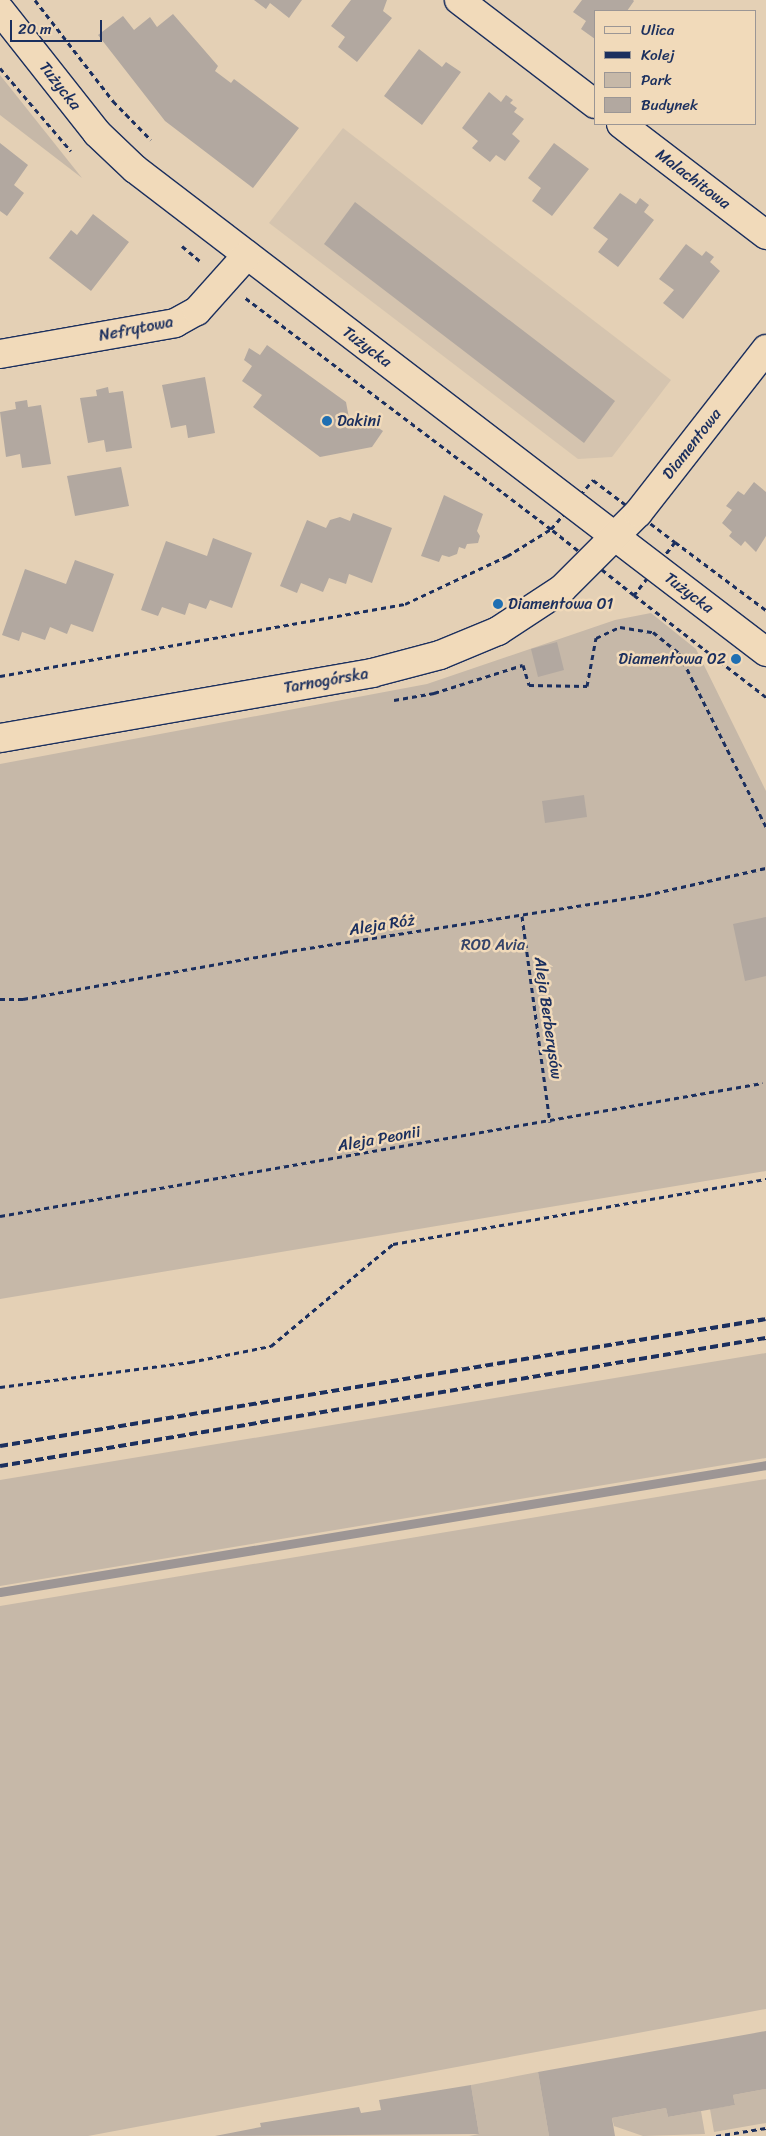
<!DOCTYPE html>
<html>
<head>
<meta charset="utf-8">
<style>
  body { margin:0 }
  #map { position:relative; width:766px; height:2136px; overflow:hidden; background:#e4d0b5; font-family:Sriracha,sans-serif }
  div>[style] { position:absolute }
  .built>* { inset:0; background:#d5c4af }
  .green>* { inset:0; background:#c6b8a8 }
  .stream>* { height:9px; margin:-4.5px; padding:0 4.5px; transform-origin:4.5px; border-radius:4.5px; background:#9d9695 }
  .building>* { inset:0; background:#b2a8a0 }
  .path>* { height:3px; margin-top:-1.5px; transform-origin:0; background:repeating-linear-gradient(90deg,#1b2f5e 0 5px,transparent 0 9px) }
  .roads { filter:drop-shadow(1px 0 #1b2f5e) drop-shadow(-1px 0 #1b2f5e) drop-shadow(0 1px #1b2f5e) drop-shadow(0 -1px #1b2f5e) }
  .minor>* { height:28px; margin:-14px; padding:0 14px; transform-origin:14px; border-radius:14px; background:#f1daba }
  .rail>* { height:4px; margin-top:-2px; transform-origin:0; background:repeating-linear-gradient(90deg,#1b2f5e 0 8px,transparent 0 12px) }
  .dots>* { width:14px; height:14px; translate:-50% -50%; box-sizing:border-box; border:2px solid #f1daba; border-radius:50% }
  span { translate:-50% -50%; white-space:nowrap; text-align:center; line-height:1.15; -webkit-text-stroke:5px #f1daba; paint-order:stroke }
  .street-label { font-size:16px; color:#1b2f5e }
  .poi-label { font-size:16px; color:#1b2f5e }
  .left { translate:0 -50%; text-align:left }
  .right { translate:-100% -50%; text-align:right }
  .park-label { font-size:16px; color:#354469 }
  .legend { position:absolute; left:594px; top:10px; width:162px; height:115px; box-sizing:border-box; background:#f1daba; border:1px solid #9b9695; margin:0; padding:6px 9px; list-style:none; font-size:15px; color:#1b2f5e }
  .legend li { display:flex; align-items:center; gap:10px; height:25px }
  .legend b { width:25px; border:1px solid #9b9695 }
  .scale { position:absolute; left:10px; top:20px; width:92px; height:22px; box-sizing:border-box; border:2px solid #1b2f5e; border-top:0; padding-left:6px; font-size:15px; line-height:18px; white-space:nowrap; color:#1b2f5e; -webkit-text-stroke:4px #f1daba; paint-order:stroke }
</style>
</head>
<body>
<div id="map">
  <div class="built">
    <i style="clip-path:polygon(343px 128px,671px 380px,612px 457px,578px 459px,269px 223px)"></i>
  </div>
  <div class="green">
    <i style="clip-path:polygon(0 75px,82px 178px,0 115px)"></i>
    <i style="clip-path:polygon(651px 613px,696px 649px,766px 791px,766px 1171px,0 1299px,0 764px,427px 684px,615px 620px)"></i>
    <i style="clip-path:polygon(766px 1353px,766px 1458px,0 1586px,0 1480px)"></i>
    <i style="clip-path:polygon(766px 1479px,766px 2009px,88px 2136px,0 2136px,0 1606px)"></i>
    <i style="clip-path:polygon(538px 2072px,549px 2136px,469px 2136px,479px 2134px,471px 2085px)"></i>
    <i style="clip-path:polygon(766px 2089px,766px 2123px,714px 2132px,710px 2109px,735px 2105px,733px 2095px)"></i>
    <i style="clip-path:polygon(666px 2108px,668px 2117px,701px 2111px,705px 2134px,643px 2136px,614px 2126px,612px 2118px)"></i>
  </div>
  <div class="stream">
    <i style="left:0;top:1592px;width:776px;rotate:-9.41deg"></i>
  </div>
  <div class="building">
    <i style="clip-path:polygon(254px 0,302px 0,289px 18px,270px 3px,266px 9px)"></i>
    <i style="clip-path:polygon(351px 0,387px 0,383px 11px,392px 18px,357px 62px,338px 47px,345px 37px,331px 26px)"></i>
    <i style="clip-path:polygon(582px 0,633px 0,634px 1px,627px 11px,595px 11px,595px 39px,581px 29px,586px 21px,573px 12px)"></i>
    <i style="clip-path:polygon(173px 14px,218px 66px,215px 71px,231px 83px,234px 79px,299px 128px,253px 188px,165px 121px,98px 35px,123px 16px,134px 30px,150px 17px,157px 27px)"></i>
    <i style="clip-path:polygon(419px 49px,442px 67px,446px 62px,461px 72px,422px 125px,384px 96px)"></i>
    <i style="clip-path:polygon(489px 92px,501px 102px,506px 95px,513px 100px,510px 103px,517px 108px,514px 112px,524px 119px,512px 134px,520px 141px,505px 161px,496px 155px,490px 162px,472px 148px,478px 141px,462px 128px)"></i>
    <i style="clip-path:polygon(0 143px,28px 165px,14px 185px,24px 193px,7px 216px,0 211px)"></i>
    <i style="clip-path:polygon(554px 143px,589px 169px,552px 216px,532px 201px,541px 188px,528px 178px)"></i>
    <i style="clip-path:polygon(620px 193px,636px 204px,640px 198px,649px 205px,644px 212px,654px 220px,618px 267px,598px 252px,608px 239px,593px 228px)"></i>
    <i style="clip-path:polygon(355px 202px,615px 401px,584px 443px,324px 244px)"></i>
    <i style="clip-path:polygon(93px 214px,129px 242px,91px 291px,49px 258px,71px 230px,77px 235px)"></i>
    <i style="clip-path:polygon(686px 244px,702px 256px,706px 251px,714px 257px,710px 262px,720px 271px,683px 319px,663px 303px,674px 290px,659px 279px)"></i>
    <i style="clip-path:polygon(267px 345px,346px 402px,349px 418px,360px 415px,383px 431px,372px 447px,320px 457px,253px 407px,262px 395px,242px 381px,252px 366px,244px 360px,249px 348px,260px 355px)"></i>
    <i style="clip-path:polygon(205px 377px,215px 433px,188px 438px,186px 425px,171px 428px,162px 385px)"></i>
    <i style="clip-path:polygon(108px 387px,109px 393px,123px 391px,132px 448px,106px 452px,104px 440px,88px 443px,80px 398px,97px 396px,96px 390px)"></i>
    <i style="clip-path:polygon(27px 400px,28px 407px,41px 405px,51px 464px,22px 468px,20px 454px,6px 457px,0 412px,16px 409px,15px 402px)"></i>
    <i style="clip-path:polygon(121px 467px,129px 506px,75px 516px,67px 476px)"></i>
    <i style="clip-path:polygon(754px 482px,766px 492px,766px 536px,756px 552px,745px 541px,741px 546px,729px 536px,732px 532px,722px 523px,732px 510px,726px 506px,738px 491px,744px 495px)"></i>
    <i style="clip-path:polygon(444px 495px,483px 514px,477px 531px,480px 536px,478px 543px,467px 544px,465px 549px,459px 547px,457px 554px,449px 557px,442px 555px,439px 562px,421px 556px)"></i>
    <i style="clip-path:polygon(353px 513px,392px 528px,372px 583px,349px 574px,346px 584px,329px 578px,323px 592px,301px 583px,297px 593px,280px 586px,307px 520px,326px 528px,330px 520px,340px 517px,350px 521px)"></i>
    <i style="clip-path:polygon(213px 538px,252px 553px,232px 608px,210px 600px,206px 609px,189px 603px,185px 615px,162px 607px,158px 616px,141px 610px,166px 541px,207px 556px)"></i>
    <i style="clip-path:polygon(75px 560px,114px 574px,93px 632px,71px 624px,67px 634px,50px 627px,45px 640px,22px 632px,19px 641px,2px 635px,25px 569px,66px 584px)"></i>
    <i style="clip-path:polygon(557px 642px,564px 670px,538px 677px,531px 649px)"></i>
    <i style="clip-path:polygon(584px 795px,587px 817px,545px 823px,542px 801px)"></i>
    <i style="clip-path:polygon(766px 917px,766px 976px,745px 981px,733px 924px)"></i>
    <i style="clip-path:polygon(766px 2031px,766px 2089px,733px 2095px,735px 2105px,668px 2117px,666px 2108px,612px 2118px,615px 2136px,549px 2136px,538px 2072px)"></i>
    <i style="clip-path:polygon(471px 2085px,479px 2134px,215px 2136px,261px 2127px,260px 2123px,359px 2107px,361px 2113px,381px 2110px,379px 2100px)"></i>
  </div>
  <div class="path">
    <i style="left:35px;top:0;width:128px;rotate:52.3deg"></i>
    <i style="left:113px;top:101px;width:54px;rotate:45.7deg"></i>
    <i style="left:0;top:68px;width:109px;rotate:49.5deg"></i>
    <i style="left:182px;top:246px;width:26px;rotate:40deg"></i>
    <i style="left:593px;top:480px;width:103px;rotate:37.1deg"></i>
    <i style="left:675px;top:542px;width:67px;rotate:127.7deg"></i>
    <i style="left:634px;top:595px;width:106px;rotate:-141.5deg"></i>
    <i style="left:551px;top:529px;width:65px;rotate:-49.4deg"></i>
    <i style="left:675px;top:542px;width:114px;rotate:36.8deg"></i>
    <i style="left:634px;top:595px;width:167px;rotate:37.7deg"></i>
    <i style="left:0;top:676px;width:411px;rotate:-10.1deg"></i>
    <i style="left:405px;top:604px;width:113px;rotate:-25.2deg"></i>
    <i style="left:507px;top:556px;width:52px;rotate:-31.5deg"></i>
    <i style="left:551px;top:529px;width:383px;rotate:-142.9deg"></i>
    <i style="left:394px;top:700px;width:41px;rotate:-9.9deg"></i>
    <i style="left:434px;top:693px;width:93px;rotate:-17.5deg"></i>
    <i style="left:523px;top:665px;width:21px;rotate:73deg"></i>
    <i style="left:529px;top:685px;width:58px;rotate:1deg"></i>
    <i style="left:587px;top:686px;width:49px;rotate:-79.4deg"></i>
    <i style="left:596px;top:638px;width:26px;rotate:-25deg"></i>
    <i style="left:620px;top:627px;width:33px;rotate:9deg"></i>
    <i style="left:653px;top:632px;width:33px;rotate:39deg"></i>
    <i style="left:679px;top:653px;width:195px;rotate:63.4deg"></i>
    <i style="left:522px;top:916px;width:208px;rotate:82.3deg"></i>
    <i style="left:0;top:999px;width:23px"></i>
    <i style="left:23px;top:999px;width:264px;rotate:-10.2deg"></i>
    <i style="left:283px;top:952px;width:367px;rotate:-8.9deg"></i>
    <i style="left:646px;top:895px;width:123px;rotate:-12.7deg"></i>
    <i style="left:0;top:1216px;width:774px;rotate:-9.9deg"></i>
    <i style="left:0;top:1387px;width:192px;rotate:-7.5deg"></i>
    <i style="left:190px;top:1362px;width:83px;rotate:-11.2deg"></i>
    <i style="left:271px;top:1346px;width:159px;rotate:-39.9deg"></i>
    <i style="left:393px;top:1244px;width:379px;rotate:-9.9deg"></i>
    <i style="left:716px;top:2136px;width:51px;rotate:-9.1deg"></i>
  </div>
  <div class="roads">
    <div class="minor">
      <i style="left:459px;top:0;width:171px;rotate:37.4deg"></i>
      <i style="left:0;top:10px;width:157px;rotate:51.7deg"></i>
      <i style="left:97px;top:133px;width:52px;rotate:43.5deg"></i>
      <i style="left:135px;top:169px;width:795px;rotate:37.43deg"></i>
      <i style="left:621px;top:124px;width:183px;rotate:37.4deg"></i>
      <i style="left:0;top:354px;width:178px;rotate:-10deg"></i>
      <i style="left:175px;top:323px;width:25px;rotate:-29deg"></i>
      <i style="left:197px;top:311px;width:75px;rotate:-48.2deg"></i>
      <i style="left:0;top:738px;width:378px;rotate:-9.9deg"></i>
      <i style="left:372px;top:673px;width:70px;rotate:-14.8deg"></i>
      <i style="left:440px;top:655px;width:63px;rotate:-22.5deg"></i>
      <i style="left:498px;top:631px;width:77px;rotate:-33.3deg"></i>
      <i style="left:562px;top:589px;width:107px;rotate:-45deg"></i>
      <i style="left:638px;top:513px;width:208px;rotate:-52deg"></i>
    </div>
  </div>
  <div class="rail">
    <i style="left:0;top:1446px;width:776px;rotate:-9.41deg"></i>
    <i style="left:0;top:1466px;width:777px;rotate:-9.49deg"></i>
  </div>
  <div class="dots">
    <i style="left:327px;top:421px;background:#1f6fb2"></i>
    <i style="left:498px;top:604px;background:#1f6fb2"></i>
    <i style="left:736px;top:659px;background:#1f6fb2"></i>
  </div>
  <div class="street-label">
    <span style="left:60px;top:86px;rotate:52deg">Tużycka</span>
    <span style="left:693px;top:179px;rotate:37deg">Malachitowa</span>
    <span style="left:136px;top:329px;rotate:-11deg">Nefrytowa</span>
    <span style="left:367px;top:347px;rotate:37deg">Tużycka</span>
    <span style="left:692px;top:444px;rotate:-52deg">Diamentowa</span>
    <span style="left:689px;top:593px;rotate:37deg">Tużycka</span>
    <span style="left:326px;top:681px;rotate:-10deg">Tarnogórska</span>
    <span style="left:382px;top:925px;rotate:-9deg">Aleja Róż</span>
    <span style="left:548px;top:1018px;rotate:82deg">Aleja Berberysów</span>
    <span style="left:379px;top:1139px;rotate:-10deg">Aleja Peonii</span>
  </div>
  <div class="poi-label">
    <span class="left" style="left:337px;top:421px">Dakini</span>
    <span class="left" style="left:508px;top:604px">Diamentowa 01</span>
    <span class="right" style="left:726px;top:659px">Diamentowa 02</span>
  </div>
  <div class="park-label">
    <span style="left:493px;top:945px">ROD Avia</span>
  </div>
  <ul class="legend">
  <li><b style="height:6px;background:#f1daba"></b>Ulica</li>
  <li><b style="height:6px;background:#1b2f5e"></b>Kolej</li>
  <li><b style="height:14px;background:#c6b8a8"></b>Park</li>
  <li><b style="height:14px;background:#b2a8a0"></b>Budynek</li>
  </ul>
  <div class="scale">20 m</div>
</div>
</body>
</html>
